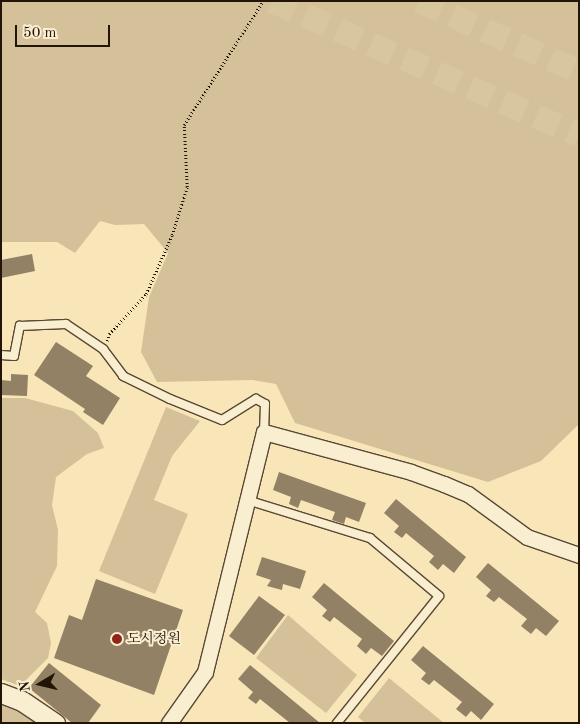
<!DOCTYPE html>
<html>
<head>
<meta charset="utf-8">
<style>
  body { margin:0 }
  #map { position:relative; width:580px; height:724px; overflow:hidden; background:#f8e5b8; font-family:"Old Standard TT","Noto Serif KR",serif }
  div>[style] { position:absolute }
  .green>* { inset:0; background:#d4c19a }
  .building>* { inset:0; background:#928164 }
  .trunk-tunnel>* { height:24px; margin-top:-12px; transform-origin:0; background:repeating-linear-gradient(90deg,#d8c69e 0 24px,transparent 0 36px) }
  .path>* { height:2.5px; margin-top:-1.25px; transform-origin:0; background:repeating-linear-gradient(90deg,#231408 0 1px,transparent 0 3.5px) }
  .roads { filter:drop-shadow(1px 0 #584834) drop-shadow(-1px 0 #584834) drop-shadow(0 1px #584834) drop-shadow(0 -1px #584834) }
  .service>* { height:8px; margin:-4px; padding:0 4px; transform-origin:4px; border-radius:4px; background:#faeed1 }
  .minor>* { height:15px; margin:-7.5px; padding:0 7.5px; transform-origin:7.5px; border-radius:7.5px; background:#faeed1 }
  .tertiary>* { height:19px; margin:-9.5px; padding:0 9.5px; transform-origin:9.5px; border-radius:9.5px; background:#faeed1 }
  .dots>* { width:14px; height:14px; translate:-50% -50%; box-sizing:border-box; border:2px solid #faeed1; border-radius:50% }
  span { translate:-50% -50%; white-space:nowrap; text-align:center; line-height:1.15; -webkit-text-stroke:4px #faeed1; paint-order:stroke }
  .poi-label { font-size:14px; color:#231408 }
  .left { translate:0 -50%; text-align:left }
  .frame { position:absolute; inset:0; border:2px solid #231408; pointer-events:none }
  .north { position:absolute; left:15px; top:659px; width:50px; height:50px; -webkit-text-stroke:4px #faeed1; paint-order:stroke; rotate:261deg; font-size:14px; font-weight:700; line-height:20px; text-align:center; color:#231408 }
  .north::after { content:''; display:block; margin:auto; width:18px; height:22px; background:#231408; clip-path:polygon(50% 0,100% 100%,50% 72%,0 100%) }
  .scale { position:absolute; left:15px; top:25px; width:95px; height:22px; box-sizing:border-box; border:2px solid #231408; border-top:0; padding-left:6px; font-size:15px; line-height:18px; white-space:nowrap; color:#231408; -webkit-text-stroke:4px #faeed1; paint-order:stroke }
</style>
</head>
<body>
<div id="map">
  <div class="green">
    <i style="clip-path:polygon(1px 1px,579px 1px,579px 424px,541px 461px,488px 482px,295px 423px,276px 384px,253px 380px,157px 382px,141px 352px,149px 297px,168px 253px,144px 224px,115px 225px,100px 221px,75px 253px,57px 242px,1px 242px)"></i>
    <i style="clip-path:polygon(1px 398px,25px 398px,73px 411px,98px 433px,104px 448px,87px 454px,56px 477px,52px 505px,58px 530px,57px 566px,35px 612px,47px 623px,51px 643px,48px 658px,20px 686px,1px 679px)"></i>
    <i style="clip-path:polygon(166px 407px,200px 421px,172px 456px,154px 500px,188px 514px,155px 594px,99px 571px)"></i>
    <i style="clip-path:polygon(288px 615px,357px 675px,326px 713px,256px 658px)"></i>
    <i style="clip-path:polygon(389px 678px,444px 723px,365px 723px,358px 717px)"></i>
    <i style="clip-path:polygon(1px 702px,8px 704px,41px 723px,1px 723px)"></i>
  </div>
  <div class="building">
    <i style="clip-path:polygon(32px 254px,35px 271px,1px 278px,1px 260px)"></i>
    <i style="clip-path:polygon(56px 342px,93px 366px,86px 376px,120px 398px,103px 425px,83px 412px,85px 409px,34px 375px)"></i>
    <i style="clip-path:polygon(11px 374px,28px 375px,27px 396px,1px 395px,1px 380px,11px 381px)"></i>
    <i style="clip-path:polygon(279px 472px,366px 503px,359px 522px,346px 517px,344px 524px,332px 520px,335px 512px,301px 500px,298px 508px,289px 504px,291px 497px,273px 490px)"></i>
    <i style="clip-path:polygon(396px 499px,466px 557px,454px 573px,443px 564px,438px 570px,429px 562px,434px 556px,406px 533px,402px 538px,394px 532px,399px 526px,384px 513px)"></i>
    <i style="clip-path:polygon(262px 557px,306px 571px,300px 589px,283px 584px,282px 590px,267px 586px,271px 580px,256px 575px)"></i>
    <i style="clip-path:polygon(488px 563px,559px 621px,546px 636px,536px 628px,531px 634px,521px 626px,527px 619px,499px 597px,494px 602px,486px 596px,491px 590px,476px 577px)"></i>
    <i style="clip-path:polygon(96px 579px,183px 610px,154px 695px,54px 658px,69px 615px,82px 620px)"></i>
    <i style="clip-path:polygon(324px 583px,394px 641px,382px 656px,371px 648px,366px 654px,357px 646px,362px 639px,334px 617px,330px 622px,322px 616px,327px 610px,312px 597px)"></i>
    <i style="clip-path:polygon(259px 596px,285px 615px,254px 655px,229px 636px)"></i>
    <i style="clip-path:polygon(423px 646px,494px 704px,481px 720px,471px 711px,466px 717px,456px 709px,462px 702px,434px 680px,429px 685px,421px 679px,426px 673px,411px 660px)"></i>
    <i style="clip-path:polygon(49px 663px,101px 705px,88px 723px,72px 723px,29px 688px)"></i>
    <i style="clip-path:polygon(250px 665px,320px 723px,290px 723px,260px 699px,256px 704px,248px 698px,253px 692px,238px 679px)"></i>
  </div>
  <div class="trunk-tunnel">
    <i style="left:272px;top:1px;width:335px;rotate:23.6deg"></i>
    <i style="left:419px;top:1px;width:175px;rotate:23.9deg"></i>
  </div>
  <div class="path">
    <i style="left:107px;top:341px;width:7px;rotate:-74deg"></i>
    <i style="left:109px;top:334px;width:54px;rotate:-47.2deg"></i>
    <i style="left:146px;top:294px;width:64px;rotate:-66.2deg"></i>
    <i style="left:172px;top:235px;width:50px;rotate:-72.6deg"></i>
    <i style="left:187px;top:187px;width:62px;rotate:-92.8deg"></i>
    <i style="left:184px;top:125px;width:147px;rotate:-57.5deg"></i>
  </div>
  <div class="roads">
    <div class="service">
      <i style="left:1px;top:355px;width:13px;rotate:4deg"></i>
      <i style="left:14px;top:356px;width:31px;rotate:-79deg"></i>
      <i style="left:20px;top:326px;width:46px;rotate:-2.5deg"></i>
      <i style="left:66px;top:324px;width:45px;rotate:34deg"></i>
      <i style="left:103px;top:349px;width:34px;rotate:53deg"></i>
      <i style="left:123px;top:376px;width:52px;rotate:26.1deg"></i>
      <i style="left:170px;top:399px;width:56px;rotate:22deg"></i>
      <i style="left:222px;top:420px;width:40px;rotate:-32deg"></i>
      <i style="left:256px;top:399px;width:10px;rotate:29deg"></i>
      <i style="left:265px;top:404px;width:28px;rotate:92deg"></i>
      <i style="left:247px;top:500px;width:129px;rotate:17.2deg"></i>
      <i style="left:370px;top:538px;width:90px;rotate:40deg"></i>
      <i style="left:439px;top:596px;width:163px;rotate:128.8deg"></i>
    </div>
    <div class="minor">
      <i style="left:169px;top:723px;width:62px;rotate:-54.8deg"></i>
      <i style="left:205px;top:672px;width:247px;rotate:-76.2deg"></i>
      <i style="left:264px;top:432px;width:152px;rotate:15.2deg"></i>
      <i style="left:411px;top:472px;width:35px;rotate:20deg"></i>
      <i style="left:444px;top:484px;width:26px;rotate:23deg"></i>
      <i style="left:468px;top:494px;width:73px;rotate:36.1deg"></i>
      <i style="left:527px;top:537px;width:55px;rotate:19.1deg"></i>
    </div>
    <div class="tertiary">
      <i style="left:1px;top:693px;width:22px;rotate:21deg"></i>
      <i style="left:22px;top:701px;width:40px;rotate:34deg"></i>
    </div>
  </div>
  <div class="dots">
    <i style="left:117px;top:639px;background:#8f2418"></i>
  </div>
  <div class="poi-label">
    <span class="left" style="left:127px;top:639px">도시정원</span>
  </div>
  <div class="frame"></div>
  <div class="north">N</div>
  <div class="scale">50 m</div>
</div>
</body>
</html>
